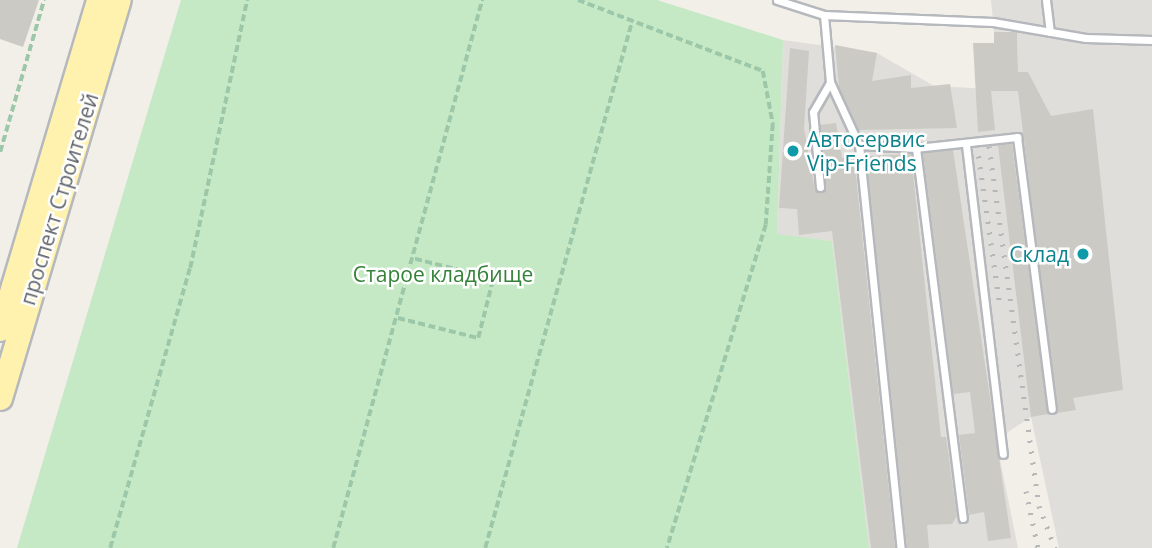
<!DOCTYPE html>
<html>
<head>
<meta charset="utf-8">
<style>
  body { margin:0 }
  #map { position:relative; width:1152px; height:548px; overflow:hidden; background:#f1efe8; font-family:"Open Sans",sans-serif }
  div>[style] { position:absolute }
  .industrial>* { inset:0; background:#e0deda }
  .green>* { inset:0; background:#c5e8c5 }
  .building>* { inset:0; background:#cccac5 }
  .path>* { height:3.5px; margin-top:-1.75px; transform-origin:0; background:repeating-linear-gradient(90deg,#9cc7a9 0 7px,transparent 0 10.5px) }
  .roads { filter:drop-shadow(2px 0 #b5b8bc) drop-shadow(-2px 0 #b5b8bc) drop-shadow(0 2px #b5b8bc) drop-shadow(0 -2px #b5b8bc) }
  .service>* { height:7px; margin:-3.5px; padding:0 3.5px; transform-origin:3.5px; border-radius:3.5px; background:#fff }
  .primary>* { height:23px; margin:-11.5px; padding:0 11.5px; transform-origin:11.5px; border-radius:11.5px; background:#fff2af }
  .rail>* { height:5px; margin-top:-2.5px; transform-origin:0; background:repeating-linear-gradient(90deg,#b6b7b8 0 2px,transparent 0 11px) }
  .dots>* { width:19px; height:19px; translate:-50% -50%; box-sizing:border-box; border:4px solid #fff; border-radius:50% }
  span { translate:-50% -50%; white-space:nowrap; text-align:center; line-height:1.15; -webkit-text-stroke:5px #fff; paint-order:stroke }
  .culture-label { font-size:21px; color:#0d838f }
  .left { translate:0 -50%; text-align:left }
  .right { translate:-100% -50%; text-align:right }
  .street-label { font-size:21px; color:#5f6368 }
  .park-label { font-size:21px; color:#348238 }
</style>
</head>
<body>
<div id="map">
  <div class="industrial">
    <i style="clip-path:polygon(991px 0,1152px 0,1152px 548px,1059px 548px,1031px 417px,996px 440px,1018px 548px,869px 548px,832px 241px,777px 235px,783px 40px,877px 53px,934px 86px,1030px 91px,1028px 72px,1018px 72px,1017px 31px,994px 32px)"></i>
  </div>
  <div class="green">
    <i style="clip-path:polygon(181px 0,657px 0,783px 40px,777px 234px,832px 241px,869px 548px,17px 548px)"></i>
  </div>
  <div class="building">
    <i style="clip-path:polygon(0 0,39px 0,23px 47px,0 39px)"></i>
    <i style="clip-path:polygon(994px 32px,1017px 32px,1018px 72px,1028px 72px,1051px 116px,1093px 109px,1123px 390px,1073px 398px,1076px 410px,1057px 413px,1018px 91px,991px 91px,995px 130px,978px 132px,973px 43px,994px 43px)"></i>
    <i style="clip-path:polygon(835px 45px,877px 53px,872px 81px,911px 75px,911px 88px,950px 84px,957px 128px,859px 130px,839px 87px)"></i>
    <i style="clip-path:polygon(790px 48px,809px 51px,804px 128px,815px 191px,826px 187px,820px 125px,836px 123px,842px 158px,854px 157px,895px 548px,871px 548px,832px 231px,799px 235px,797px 209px,779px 208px)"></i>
    <i style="clip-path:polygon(1012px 144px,1048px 414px,1031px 417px,998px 145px)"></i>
    <i style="clip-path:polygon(953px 150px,1011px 538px,988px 541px,984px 512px,969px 515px,959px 435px,975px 433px,970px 392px,953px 394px,923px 153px)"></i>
    <i style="clip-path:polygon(911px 154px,941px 437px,946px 437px,957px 516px,952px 524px,927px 525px,929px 548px,907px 548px,866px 156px)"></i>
  </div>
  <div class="path">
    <i style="left:578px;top:0;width:198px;rotate:21deg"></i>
    <i style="left:763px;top:71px;width:54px;rotate:79.3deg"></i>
    <i style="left:773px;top:124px;width:101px;rotate:94deg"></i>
    <i style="left:766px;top:225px;width:338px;rotate:107deg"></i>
    <i style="left:0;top:152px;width:158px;rotate:-73.9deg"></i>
    <i style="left:398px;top:318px;width:82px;rotate:14deg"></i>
    <i style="left:478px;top:338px;width:61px;rotate:-75.7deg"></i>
    <i style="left:493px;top:279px;width:81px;rotate:-165.8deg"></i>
    <i style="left:110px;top:548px;width:291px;rotate:-74.1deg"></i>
    <i style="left:190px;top:268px;width:274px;rotate:-78deg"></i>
    <i style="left:333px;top:548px;width:568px;rotate:-74.79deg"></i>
    <i style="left:485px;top:548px;width:547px;rotate:-74.41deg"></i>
  </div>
  <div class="roads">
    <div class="service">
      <i style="left:777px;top:0;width:49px;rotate:17.7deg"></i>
      <i style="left:824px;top:15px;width:169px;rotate:2.4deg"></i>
      <i style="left:993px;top:22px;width:94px;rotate:9.8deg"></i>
      <i style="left:1086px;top:38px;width:66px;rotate:1.7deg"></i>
      <i style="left:1046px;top:0;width:32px;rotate:83deg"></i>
      <i style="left:824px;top:15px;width:67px;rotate:84.9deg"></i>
      <i style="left:830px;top:82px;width:69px;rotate:65.3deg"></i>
      <i style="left:859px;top:145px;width:405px;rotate:84.1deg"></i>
      <i style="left:859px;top:145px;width:57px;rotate:3deg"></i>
      <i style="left:916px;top:148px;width:102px;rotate:-6.2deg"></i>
      <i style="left:1017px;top:137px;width:274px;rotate:82.7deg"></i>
      <i style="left:966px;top:145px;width:311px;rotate:83.2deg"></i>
      <i style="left:916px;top:148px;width:373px;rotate:82.8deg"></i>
      <i style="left:820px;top:187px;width:75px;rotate:-95.3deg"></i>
      <i style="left:813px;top:112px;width:34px;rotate:-60deg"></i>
    </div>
    <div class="primary">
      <i style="left:0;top:329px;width:343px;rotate:-73.4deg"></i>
      <i style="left:0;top:398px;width:415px;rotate:-73.4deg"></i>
    </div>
  </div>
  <div class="rail">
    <i style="left:977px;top:145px;width:164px;rotate:81.9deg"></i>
    <i style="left:989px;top:146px;width:363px;rotate:82.1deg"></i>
    <i style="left:1039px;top:506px;width:45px;rotate:69.1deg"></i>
    <i style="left:1026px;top:491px;width:58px;rotate:78.1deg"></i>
  </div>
  <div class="dots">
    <i style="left:793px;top:151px;background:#0f9aa8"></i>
    <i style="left:1083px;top:254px;background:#0f9aa8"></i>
  </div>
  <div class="culture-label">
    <span class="left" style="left:807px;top:151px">Автосервис<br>Vip-Friends</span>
    <span class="right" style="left:1069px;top:254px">Склад</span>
  </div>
  <div class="street-label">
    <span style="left:59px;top:199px;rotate:-73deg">проспект Строителей</span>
  </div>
  <div class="park-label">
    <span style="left:443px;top:274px">Старое кладбище</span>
  </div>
</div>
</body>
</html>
